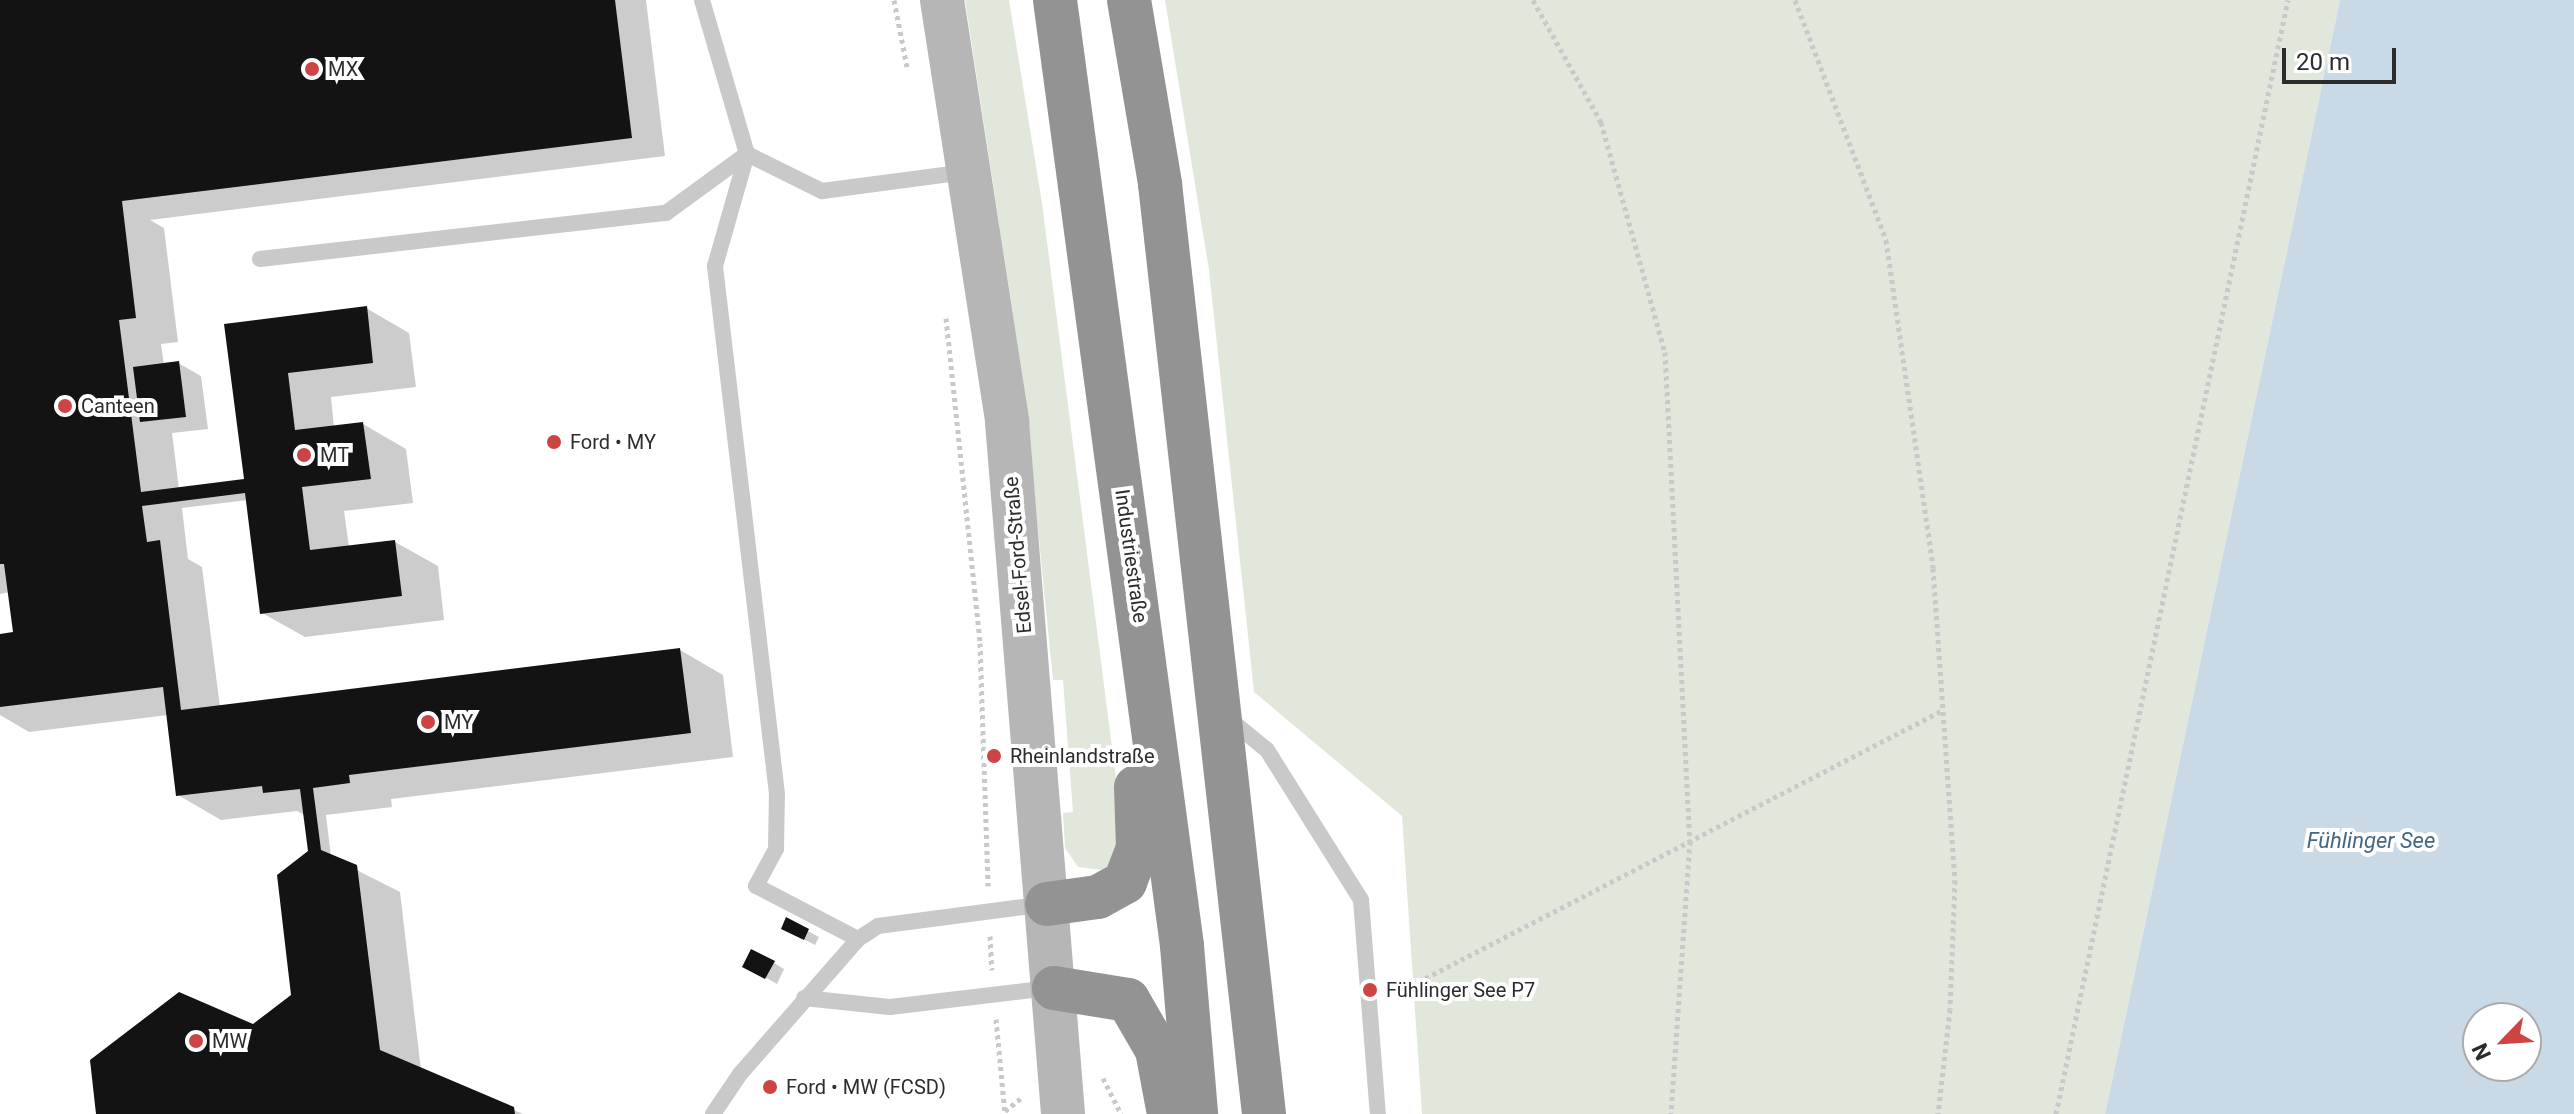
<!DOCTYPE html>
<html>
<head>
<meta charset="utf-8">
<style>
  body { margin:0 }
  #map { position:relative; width:2574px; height:1114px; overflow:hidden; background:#fff; font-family:Roboto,sans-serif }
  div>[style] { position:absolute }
  .green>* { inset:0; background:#e1e8db }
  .water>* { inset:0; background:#c9d9e6 }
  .shadow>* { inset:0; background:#0003 }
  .building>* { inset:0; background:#131313 }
  .path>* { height:5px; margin-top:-2.5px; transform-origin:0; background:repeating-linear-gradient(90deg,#c9c9c9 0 4px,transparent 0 8px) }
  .lane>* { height:16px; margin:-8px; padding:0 8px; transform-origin:8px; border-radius:8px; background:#c9c9c9 }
  .secondary>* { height:44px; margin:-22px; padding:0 22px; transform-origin:22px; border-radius:22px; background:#b6b6b6 }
  .highway>* { height:44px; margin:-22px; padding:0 22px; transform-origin:22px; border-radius:22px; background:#939393 }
  .dots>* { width:22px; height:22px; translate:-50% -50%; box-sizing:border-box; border:4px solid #fff; border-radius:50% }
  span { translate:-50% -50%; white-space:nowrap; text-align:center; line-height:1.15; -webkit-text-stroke:8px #fff; paint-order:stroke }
  .poi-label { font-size:20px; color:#2c2c2c }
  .left { translate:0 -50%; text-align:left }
  .street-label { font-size:20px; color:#2c2c2c }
  .water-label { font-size:22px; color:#456783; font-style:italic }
  .north { position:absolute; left:2462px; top:1002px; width:80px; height:80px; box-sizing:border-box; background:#fff; border:2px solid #ababab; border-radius:50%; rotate:245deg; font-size:22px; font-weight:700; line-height:32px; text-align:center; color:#2c2c2c }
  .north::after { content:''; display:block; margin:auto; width:28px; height:36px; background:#ce4343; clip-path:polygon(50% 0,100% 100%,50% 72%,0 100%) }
  .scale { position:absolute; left:2282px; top:48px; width:114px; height:36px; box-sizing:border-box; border:4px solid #2c2c2c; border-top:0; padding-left:10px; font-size:24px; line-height:28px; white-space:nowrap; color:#2c2c2c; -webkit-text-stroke:6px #fff; paint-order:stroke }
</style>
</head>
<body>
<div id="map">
  <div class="green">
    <i style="clip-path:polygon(965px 0,1009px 0,1042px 203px,1122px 825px,1117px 856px,1103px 870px,1078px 867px,1065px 848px,1063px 813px,1073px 812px,1063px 680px,1053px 680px,1023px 380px)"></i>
    <i style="clip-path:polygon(1165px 0,2340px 0,2105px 1114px,1422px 1114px,1402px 816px,1254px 692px,1209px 270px)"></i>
  </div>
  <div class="water">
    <i style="clip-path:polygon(evenodd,2340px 0,2574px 0,2574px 1114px,2105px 1114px,2340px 0,2478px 1018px,2526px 1018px,2526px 1066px,2478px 1066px,2478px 1018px)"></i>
  </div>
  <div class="shadow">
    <i style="clip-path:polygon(0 0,646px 0,665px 156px,150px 220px,164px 228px,178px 342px,161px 344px,164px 365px,178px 363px,201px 376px,208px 429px,172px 433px,179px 489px,246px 481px,227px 325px,366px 308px,409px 333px,416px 387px,331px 397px,334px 428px,363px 424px,406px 449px,413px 503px,344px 511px,349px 547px,395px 542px,438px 566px,444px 620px,305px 637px,262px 613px,248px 500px,182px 508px,188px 559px,202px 567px,220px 707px,680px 650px,723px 675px,733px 757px,391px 799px,392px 807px,326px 815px,331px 857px,400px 892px,421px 1070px,523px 1114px,98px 1114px,253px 1026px,294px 996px,310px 852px,306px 816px,297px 811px,221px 820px,178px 795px,168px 715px,29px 732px,0 715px,0 636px,15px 634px,10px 592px,0 594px)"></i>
    <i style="clip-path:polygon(787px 920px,819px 937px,815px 945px,794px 934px)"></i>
    <i style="clip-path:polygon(774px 963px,784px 969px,777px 984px,745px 966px)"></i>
  </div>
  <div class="building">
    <i style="clip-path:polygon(0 0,615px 0,632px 138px,122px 201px,136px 318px,119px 320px,141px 492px,244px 479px,224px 324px,367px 306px,373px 363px,288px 373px,295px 430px,363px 422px,371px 479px,302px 487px,310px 550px,395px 540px,402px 596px,260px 614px,245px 493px,142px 506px,147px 542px,160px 540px,181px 710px,680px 648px,691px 733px,349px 775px,350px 783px,313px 788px,321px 850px,357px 865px,380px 1050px,514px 1107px,515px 1114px,96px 1114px,90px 1060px,179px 992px,253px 1024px,291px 995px,277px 875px,308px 851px,300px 789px,263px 793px,262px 786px,176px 796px,163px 687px,0 707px,0 634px,13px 632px,4px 564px,0 564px)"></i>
    <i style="clip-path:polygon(179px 361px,186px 417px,140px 422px,133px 367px)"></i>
    <i style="clip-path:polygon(786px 917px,809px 929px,804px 940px,781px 929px)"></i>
    <i style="clip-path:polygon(751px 949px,775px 961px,765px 979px,742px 967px)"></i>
  </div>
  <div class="path">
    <i style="left:894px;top:0;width:68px;rotate:79deg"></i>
    <i style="left:1533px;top:0;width:140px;rotate:60.9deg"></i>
    <i style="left:1601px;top:122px;width:239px;rotate:74.5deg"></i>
    <i style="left:1665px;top:352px;width:490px;rotate:87.1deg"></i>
    <i style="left:1690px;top:841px;width:274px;rotate:94deg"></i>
    <i style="left:1795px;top:0;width:257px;rotate:69.2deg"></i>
    <i style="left:1886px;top:240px;width:331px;rotate:81.8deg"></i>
    <i style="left:1933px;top:568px;width:313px;rotate:86deg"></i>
    <i style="left:1955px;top:880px;width:129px;rotate:92.2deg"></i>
    <i style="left:1950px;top:1009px;width:106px;rotate:96.5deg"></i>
    <i style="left:946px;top:318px;width:327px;rotate:84deg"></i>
    <i style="left:980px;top:643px;width:243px;rotate:88.1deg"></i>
    <i style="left:990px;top:936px;width:34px;rotate:87deg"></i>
    <i style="left:1397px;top:993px;width:615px;rotate:-27.4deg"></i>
    <i style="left:996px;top:1019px;width:95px;rotate:84.6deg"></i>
    <i style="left:1103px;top:1078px;width:40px;rotate:63.4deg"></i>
    <i style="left:1005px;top:1111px;width:22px;rotate:-39deg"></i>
    <i style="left:2056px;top:1114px;width:1138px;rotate:-78.24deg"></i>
  </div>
  <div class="lane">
    <i style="left:260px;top:259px;width:409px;rotate:-6.5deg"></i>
    <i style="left:666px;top:213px;width:100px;rotate:-36.1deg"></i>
    <i style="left:747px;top:154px;width:160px;rotate:-106.3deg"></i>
    <i style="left:1228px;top:718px;width:50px;rotate:39.4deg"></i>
    <i style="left:1267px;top:750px;width:177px;rotate:57.9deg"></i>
    <i style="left:1361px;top:900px;width:215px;rotate:85.5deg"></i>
    <i style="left:858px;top:939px;width:115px;rotate:-152.5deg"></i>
    <i style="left:756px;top:886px;width:42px;rotate:-61.6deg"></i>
    <i style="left:776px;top:849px;width:55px;rotate:-89deg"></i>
    <i style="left:777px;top:794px;width:532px;rotate:-96.7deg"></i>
    <i style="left:715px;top:266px;width:116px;rotate:-74.1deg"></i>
    <i style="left:747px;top:154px;width:84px;rotate:26.3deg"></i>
    <i style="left:822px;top:191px;width:146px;rotate:-7.5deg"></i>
    <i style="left:804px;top:998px;width:86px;rotate:6deg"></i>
    <i style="left:890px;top:1007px;width:160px;rotate:-6.8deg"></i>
    <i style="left:713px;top:1114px;width:48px;rotate:-56deg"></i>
    <i style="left:740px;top:1074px;width:179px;rotate:-48.8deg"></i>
    <i style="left:858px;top:939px;width:24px;rotate:-33deg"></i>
    <i style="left:878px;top:926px;width:167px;rotate:-7.5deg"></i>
  </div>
  <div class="secondary">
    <i style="left:942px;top:0;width:427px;rotate:81.2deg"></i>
    <i style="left:1007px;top:422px;width:694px;rotate:85.37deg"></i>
  </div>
  <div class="highway">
    <i style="left:1055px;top:0;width:954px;rotate:82.35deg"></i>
    <i style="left:1182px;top:946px;width:169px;rotate:85.2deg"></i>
    <i style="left:1129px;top:0;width:187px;rotate:80.4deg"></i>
    <i style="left:1160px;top:184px;width:936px;rotate:83.62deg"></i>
    <i style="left:1047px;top:904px;width:51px;rotate:-7.8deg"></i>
    <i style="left:1098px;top:897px;width:31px;rotate:-29deg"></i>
    <i style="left:1125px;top:882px;width:36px;rotate:-69deg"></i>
    <i style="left:1138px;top:848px;width:61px;rotate:-91.9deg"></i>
    <i style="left:1054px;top:988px;width:75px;rotate:9.2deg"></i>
    <i style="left:1128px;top:1000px;width:58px;rotate:59.9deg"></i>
    <i style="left:1157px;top:1050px;width:65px;rotate:79.4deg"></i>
  </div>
  <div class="dots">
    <i style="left:312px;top:69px;background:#ce4343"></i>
    <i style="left:65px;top:406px;background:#ce4343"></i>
    <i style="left:554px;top:442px;background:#ce4343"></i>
    <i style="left:304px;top:455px;background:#ce4343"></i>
    <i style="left:428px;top:722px;background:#ce4343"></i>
    <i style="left:994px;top:756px;background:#ce4343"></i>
    <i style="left:1370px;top:990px;background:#ce4343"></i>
    <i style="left:196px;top:1041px;background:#ce4343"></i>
    <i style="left:770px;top:1087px;background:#ce4343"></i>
  </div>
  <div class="poi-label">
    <span class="left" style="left:328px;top:69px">MX</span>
    <span class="left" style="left:81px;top:406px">Canteen</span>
    <span class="left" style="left:570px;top:442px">Ford • MY</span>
    <span class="left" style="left:320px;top:455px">MT</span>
    <span class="left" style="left:444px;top:722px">MY</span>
    <span class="left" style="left:1010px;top:756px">Rheinlandstraße</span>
    <span class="left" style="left:1386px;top:990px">Fühlinger See P7</span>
    <span class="left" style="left:212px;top:1041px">MW</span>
    <span class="left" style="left:786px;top:1087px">Ford • MW (FCSD)</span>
  </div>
  <div class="street-label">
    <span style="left:1018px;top:555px;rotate:-95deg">Edsel-Ford-Straße</span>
    <span style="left:1131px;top:556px;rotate:82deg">Industriestraße</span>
  </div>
  <div class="water-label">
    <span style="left:2371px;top:841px">Fühlinger See</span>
  </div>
  <div class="north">N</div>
  <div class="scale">20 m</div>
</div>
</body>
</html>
